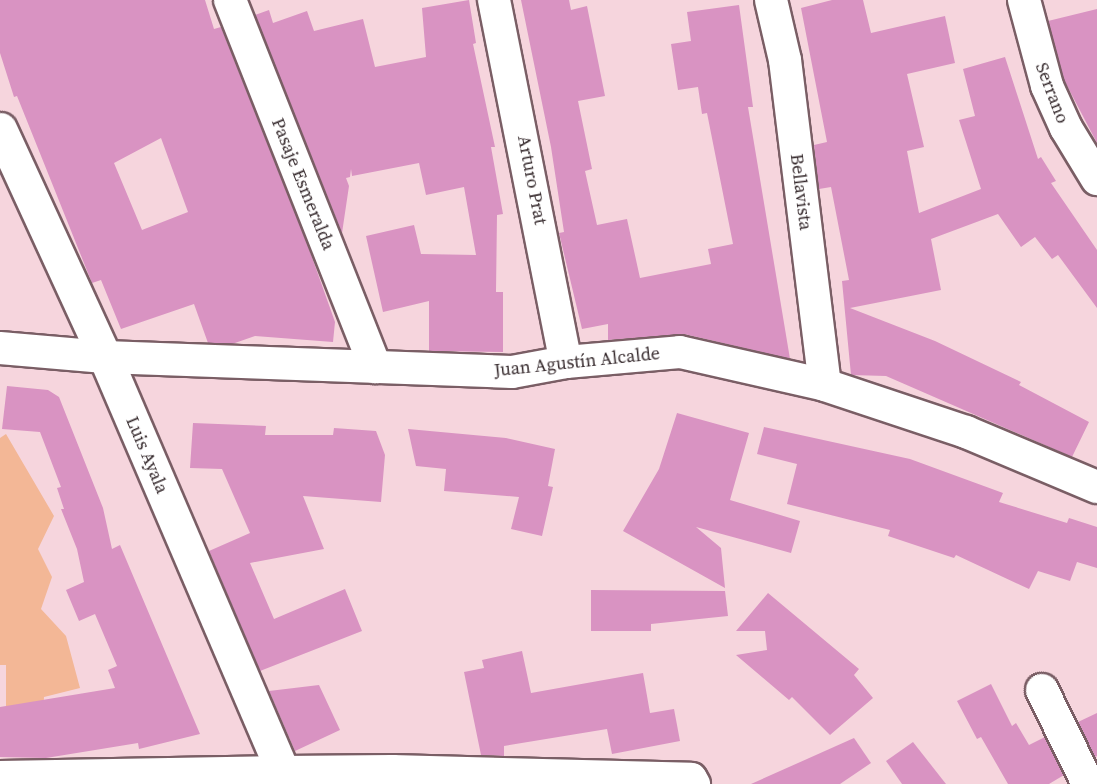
<!DOCTYPE html>
<html>
<head>
<meta charset="utf-8">
<style>
  body { margin:0 }
  #map { position:relative; width:1097px; height:784px; overflow:hidden; background:#f6d5dd; font-family:"Source Serif 4",serif }
  div>[style] { position:absolute }
  .green>* { inset:0; background:#f3b796 }
  .building>* { inset:0; background:#d993c2 }
  .roads { filter:drop-shadow(2px 0 #7a5e65) drop-shadow(-2px 0 #7a5e65) drop-shadow(0 2px #7a5e65) drop-shadow(0 -2px #7a5e65) }
  .minor>* { height:32px; margin:-16px; padding:0 16px; transform-origin:16px; border-radius:16px; background:#fff }
  .tertiary>* { height:33px; margin:-16.5px; padding:0 16.5px; transform-origin:16.5px; border-radius:16.5px; background:#fff }
  span { translate:-50% -50%; white-space:nowrap; text-align:center; line-height:1.15; -webkit-text-stroke:5px #fff; paint-order:stroke }
  .street-label { font-size:18px; color:#35292c }
</style>
</head>
<body>
<div id="map">
  <div class="green">
    <i style="clip-path:polygon(6px 434px,54px 516px,38px 549px,52px 577px,41px 609px,66px 636px,80px 688px,44px 697px,43px 713px,6px 711px,6px 665px,0 665px,0 438px)"></i>
  </div>
  <div class="building">
    <i style="clip-path:polygon(evenodd,0 0,205px 0,214px 29px,221px 27px,308px 246px,335px 322px,333px 342px,255px 336px,232px 344px,208px 343px,194px 304px,121px 329px,101px 280px,92px 283px,17px 96px,14px 97px,0 53px,0 0,161px 138px,188px 212px,142px 230px,114px 163px,161px 138px)"></i>
    <i style="clip-path:polygon(469px 0,476px 43px,473px 44px,495px 147px,491px 147px,503px 214px,497px 215px,496px 292px,503px 292px,503px 352px,429px 351px,429px 301px,383px 312px,366px 236px,414px 225px,421px 254px,476px 255px,464px 187px,426px 195px,419px 163px,352px 176px,351px 169px,350px 177px,346px 178px,349px 186px,342px 233px,255px 15px,269px 10px,273px 23px,307px 11px,314px 31px,363px 19px,375px 67px,426px 57px,422px 8px)"></i>
    <i style="clip-path:polygon(521px 0,569px 0,571px 10px,587px 6px,605px 96px,578px 101px,592px 169px,585px 171px,597px 225px,627px 219px,640px 278px,711px 264px,708px 249px,733px 244px,707px 113px,702px 114px,698px 87px,678px 90px,671px 44px,691px 41px,687px 12px,739px 5px,753px 107px,748px 107px,790px 359px,684px 334px,608px 340px,608px 324px,582px 329px,559px 233px,564px 232px,551px 147px)"></i>
    <i style="clip-path:polygon(832px 0,863px 0,871px 33px,945px 16px,955px 63px,907px 74px,924px 147px,907px 151px,919px 213px,981px 189px,959px 120px,975px 116px,963px 69px,1005px 57px,1038px 159px,1041px 157px,1056px 181px,1051px 183px,1097px 250px,1097px 308px,1058px 255px,1052px 259px,1035px 237px,1021px 247px,998px 214px,931px 239px,941px 290px,850px 308px,935px 341px,1021px 382px,1019px 385px,1089px 422px,1072px 457px,886px 376px,851px 375px,842px 281px,849px 280px,831px 187px,819px 189px,818px 182px,814px 145px,827px 142px,801px 8px)"></i>
    <i style="clip-path:polygon(1097px 9px,1097px 143px,1064px 80px,1048px 21px)"></i>
    <i style="clip-path:polygon(7px 386px,48px 390px,59px 397px,103px 508px,112px 549px,120px 545px,200px 734px,139px 749px,138px 743px,46px 758px,0 757px,0 707px,115px 688px,108px 670px,117px 666px,95px 614px,79px 621px,66px 590px,84px 582px,77px 549px,61px 509px,64px 509px,57px 488px,61px 487px,40px 432px,2px 429px)"></i>
    <i style="clip-path:polygon(677px 413px,749px 433px,730px 500px,800px 521px,791px 553px,696px 527px,721px 548px,725px 588px,623px 531px,659px 469px)"></i>
    <i style="clip-path:polygon(193px 423px,266px 426px,265px 435px,333px 435px,334px 428px,376px 431px,385px 455px,381px 502px,303px 496px,324px 549px,250px 563px,274px 619px,345px 589px,362px 631px,260px 671px,209px 551px,250px 533px,222px 469px,190px 468px)"></i>
    <i style="clip-path:polygon(764px 427px,910px 459px,1003px 493px,999px 502px,1067px 523px,1069px 518px,1097px 527px,1097px 568px,1077px 562px,1070px 581px,1038px 571px,1029px 589px,956px 555px,954px 558px,888px 536px,890px 530px,787px 504px,797px 464px,757px 454px)"></i>
    <i style="clip-path:polygon(408px 429px,506px 438px,555px 449px,548px 486px,553px 487px,542px 536px,511px 529px,519px 497px,444px 491px,446px 469px,416px 466px)"></i>
    <i style="clip-path:polygon(591px 590px,725px 591px,728px 616px,651px 624px,651px 631px,591px 631px)"></i>
    <i style="clip-path:polygon(768px 593px,859px 669px,854px 675px,873px 698px,830px 735px,792px 697px,789px 700px,736px 655px,767px 650px,765px 631px,736px 631px)"></i>
    <i style="clip-path:polygon(522px 651px,531px 693px,643px 673px,650px 713px,674px 709px,680px 741px,612px 754px,607px 729px,504px 746px,504px 756px,481px 755px,464px 672px,484px 668px,482px 660px)"></i>
    <i style="clip-path:polygon(991px 684px,1012px 726px,1016px 723px,1029px 745px,1045px 737px,1064px 775px,1049px 784px,1008px 784px,981px 737px,977px 739px,957px 701px)"></i>
    <i style="clip-path:polygon(319px 685px,340px 730px,295px 751px,269px 691px)"></i>
    <i style="clip-path:polygon(1097px 713px,1097px 756px,1095px 757px,1078px 722px)"></i>
    <i style="clip-path:polygon(854px 738px,871px 763px,840px 784px,751px 784px)"></i>
    <i style="clip-path:polygon(913px 742px,946px 784px,902px 784px,886px 761px)"></i>
  </div>
  <div class="roads">
    <div class="minor">
      <i style="left:230px;top:0;width:395px;rotate:68.4deg"></i>
      <i style="left:494px;top:0;width:369px;rotate:78.8deg"></i>
      <i style="left:771px;top:0;width:62px;rotate:76.9deg"></i>
      <i style="left:785px;top:60px;width:327px;rotate:83deg"></i>
      <i style="left:1024px;top:0;width:89px;rotate:75deg"></i>
      <i style="left:1047px;top:86px;width:46px;rotate:65.7deg"></i>
      <i style="left:1066px;top:128px;width:60px;rotate:58.7deg"></i>
      <i style="left:0;top:348px;width:105px;rotate:4.9deg"></i>
      <i style="left:105px;top:357px;width:407px;rotate:2.1deg"></i>
      <i style="left:512px;top:372px;width:55px;rotate:-10.5deg"></i>
      <i style="left:566px;top:362px;width:114px;rotate:-5deg"></i>
      <i style="left:680px;top:352px;width:149px;rotate:12.8deg"></i>
      <i style="left:825px;top:385px;width:149px;rotate:18.4deg"></i>
      <i style="left:966px;top:432px;width:142px;rotate:22.8deg"></i>
      <i style="left:1042px;top:690px;width:105px;rotate:63.9deg"></i>
      <i style="left:392px;top:771px;width:299px;rotate:1.5deg"></i>
      <i style="left:691px;top:779px;width:6px;rotate:59deg"></i>
      <i style="left:0;top:777px;width:283px;rotate:-1deg"></i>
    </div>
    <div class="tertiary">
      <i style="left:0;top:129px;width:251px;rotate:65.3deg"></i>
      <i style="left:105px;top:357px;width:465px;rotate:66.8deg"></i>
      <i style="left:283px;top:772px;width:109px;rotate:-0.5deg"></i>
      <i style="left:392px;top:771px;width:15px;rotate:62deg"></i>
    </div>
  </div>
  <div class="street-label">
    <span style="left:1052px;top:93px;rotate:69deg">Serrano</span>
    <span style="left:532px;top:180px;rotate:79deg">Arturo Prat</span>
    <span style="left:303px;top:184px;rotate:68deg">Pasaje Esmeralda</span>
    <span style="left:801px;top:192px;rotate:83deg">Bellavista</span>
    <span style="left:577px;top:362px;rotate:-6deg">Juan Agustín Alcalde</span>
    <span style="left:147px;top:455px;rotate:67deg">Luis Ayala</span>
  </div>
</div>
</body>
</html>
